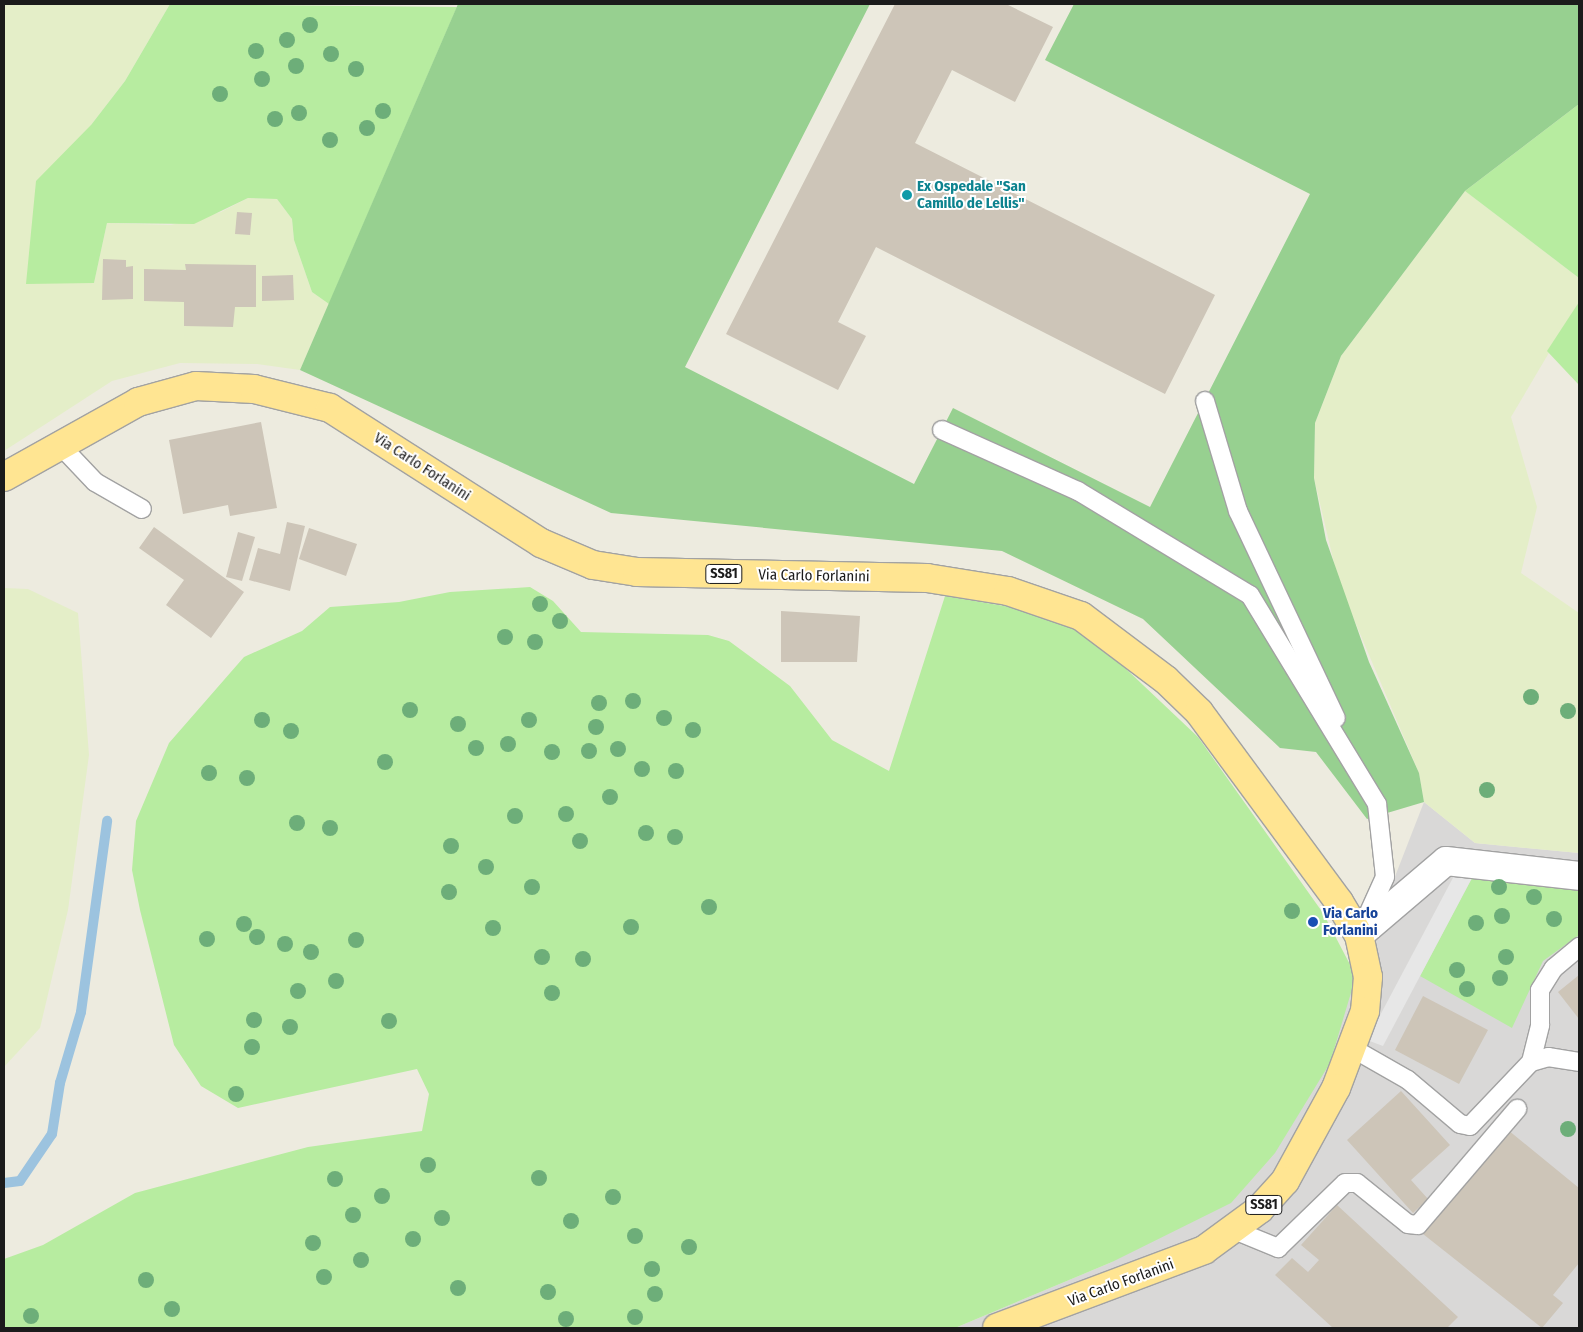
<!DOCTYPE html>
<html>
<head>
<meta charset="utf-8">
<style>
  body { margin:0 }
  #map { position:relative; width:1583px; height:1332px; overflow:hidden; background:#edebdf; font-family:"Fira Sans Condensed",sans-serif }
  div>[style] { position:absolute }
  .residential>* { inset:0; background:#d9d8d7 }
  .farmland>* { inset:0; background:#e4eec8 }
  .grass>* { inset:0; background:#b7eca0 }
  .forest>* { inset:0; background:#97d090 }
  .parking>* { inset:0; background:#e7e7e7 }
  .stream>* { height:10px; margin:-5px; padding:0 5px; transform-origin:5px; border-radius:5px; background:#9cc3df }
  .building>* { inset:0; background:#cdc5b8 }
  .roads { filter:drop-shadow(1px 0 #a2a2a2) drop-shadow(-1px 0 #a2a2a2) drop-shadow(0 1px #a2a2a2) drop-shadow(0 -1px #a2a2a2) }
  .lane>* { height:18px; margin:-9px; padding:0 9px; transform-origin:9px; border-radius:9px; background:#fff }
  .street>* { height:28px; margin:-14px; padding:0 14px; transform-origin:14px; border-radius:14px; background:#fff }
  .primary>* { height:28px; margin:-14px; padding:0 14px; transform-origin:14px; border-radius:14px; background:#ffe592 }
  .trees>* { width:16px; height:16px; margin:-8px; border-radius:50%; background:#6dae79 }
  .dots>* { width:14px; height:14px; translate:-50% -50%; box-sizing:border-box; border:2px solid #fff; border-radius:50% }
  span { translate:-50% -50%; white-space:nowrap; text-align:center; line-height:1.15; -webkit-text-stroke:4px #fff; paint-order:stroke }
  .shield-label span { padding:1px 4px; background:#fff; border:1px solid; border-radius:4px; -webkit-text-stroke-width:0 }
  .shield-label { font-size:14px; color:#1b1b1b; font-weight:700 }
  .culture-label { font-size:15px; color:#0d838f; font-weight:700 }
  .left { translate:0 -50%; text-align:left }
  .street-label { font-size:15px; color:#1b1b1b }
  .transit-label { font-size:15px; color:#164399; font-weight:700 }
  .frame { position:absolute; inset:0; border:5px solid #1b1b1b; pointer-events:none }
</style>
</head>
<body>
<div id="map">
  <div class="residential">
    <i style="clip-path:polygon(1424px 802px,1475px 843px,1579px 853px,1579px 1328px,955px 1328px,1112px 1262px,1330px 1063px,1345px 1005px)"></i>
  </div>
  <div class="farmland">
    <i style="clip-path:polygon(4px 4px,170px 4px,125px 81px,91px 125px,94px 283px,107px 223px,171px 225px,221px 212px,248px 198px,277px 199px,292px 219px,294px 240px,312px 292px,329px 304px,300px 370px,257px 364px,180px 363px,112px 381px,4px 451px)"></i>
    <i style="clip-path:polygon(1465px 191px,1579px 278px,1579px 302px,1511px 417px,1537px 507px,1521px 573px,1579px 613px,1579px 853px,1475px 843px,1424px 802px,1419px 773px,1339px 584px,1314px 478px,1315px 423px,1341px 356px)"></i>
    <i style="clip-path:polygon(4px 588px,28px 589px,78px 613px,89px 755px,68px 910px,40px 1028px,4px 1067px)"></i>
  </div>
  <div class="grass">
    <i style="clip-path:polygon(170px 4px,457px 7px,329px 304px,312px 292px,294px 240px,292px 219px,277px 199px,248px 198px,194px 224px,107px 223px,94px 283px,26px 284px,36px 181px,91px 125px,125px 81px)"></i>
    <i style="clip-path:polygon(1579px 104px,1579px 278px,1465px 191px)"></i>
    <i style="clip-path:polygon(1579px 302px,1579px 385px,1547px 351px)"></i>
    <i style="clip-path:polygon(530px 587px,553px 601px,581px 632px,708px 635px,729px 641px,790px 686px,832px 740px,889px 771px,945px 596px,1022px 609px,1088px 633px,1198px 737px,1323px 913px,1356px 976px,1330px 1063px,1275px 1153px,1231px 1203px,1112px 1262px,955px 1328px,4px 1328px,4px 1259px,43px 1245px,135px 1193px,308px 1147px,422px 1131px,429px 1094px,417px 1069px,238px 1108px,201px 1086px,174px 1045px,140px 910px,132px 870px,136px 821px,169px 743px,244px 657px,302px 631px,330px 607px,399px 602px,450px 592px)"></i>
    <i style="clip-path:polygon(1474px 874px,1579px 884px,1579px 935px,1543px 961px,1512px 1028px,1420px 976px)"></i>
  </div>
  <div class="forest">
    <i style="clip-path:polygon(458px 4px,870px 4px,685px 367px,914px 484px,953px 408px,1150px 507px,1310px 194px,1045px 60px,1074px 4px,1579px 4px,1579px 104px,1465px 191px,1341px 356px,1315px 423px,1314px 478px,1326px 540px,1369px 662px,1419px 773px,1424px 802px,1367px 819px,1316px 752px,1280px 748px,1143px 619px,1002px 551px,611px 513px,300px 370px)"></i>
  </div>
  <div class="parking">
    <i style="clip-path:polygon(1455px 874px,1472px 878px,1383px 1046px,1367px 1040px)"></i>
  </div>
  <div class="stream">
    <i style="left:4px;top:1183px;width:16px;rotate:-7deg"></i>
    <i style="left:20px;top:1181px;width:57px;rotate:-55.8deg"></i>
    <i style="left:52px;top:1134px;width:52px;rotate:-81.1deg"></i>
    <i style="left:60px;top:1083px;width:74px;rotate:-73.5deg"></i>
    <i style="left:81px;top:1012px;width:193px;rotate:-82.2deg"></i>
  </div>
  <div class="building">
    <i style="clip-path:polygon(895px 4px,1006px 4px,1053px 27px,1015px 102px,952px 70px,915px 143px,1215px 295px,1165px 394px,876px 247px,838px 322px,866px 336px,838px 390px,726px 334px)"></i>
    <i style="clip-path:polygon(237px 212px,252px 213px,250px 235px,235px 234px)"></i>
    <i style="clip-path:polygon(103px 259px,126px 260px,126px 267px,133px 266px,133px 299px,102px 300px)"></i>
    <i style="clip-path:polygon(185px 264px,256px 265px,256px 307px,235px 307px,233px 327px,184px 326px,184px 302px,144px 301px,144px 269px,186px 270px)"></i>
    <i style="clip-path:polygon(293px 275px,294px 300px,262px 301px,262px 276px)"></i>
    <i style="clip-path:polygon(261px 422px,277px 508px,230px 516px,228px 505px,183px 514px,169px 440px)"></i>
    <i style="clip-path:polygon(287px 522px,305px 526px,290px 591px,249px 580px,258px 548px,280px 554px)"></i>
    <i style="clip-path:polygon(154px 527px,244px 592px,211px 638px,166px 605px,184px 580px,139px 548px)"></i>
    <i style="clip-path:polygon(309px 528px,357px 544px,346px 576px,299px 559px)"></i>
    <i style="clip-path:polygon(238px 532px,255px 537px,242px 581px,226px 577px)"></i>
    <i style="clip-path:polygon(781px 611px,860px 616px,857px 662px,781px 662px)"></i>
    <i style="clip-path:polygon(1579px 975px,1579px 1019px,1558px 992px)"></i>
    <i style="clip-path:polygon(1423px 996px,1488px 1030px,1459px 1084px,1395px 1050px)"></i>
    <i style="clip-path:polygon(1401px 1091px,1450px 1145px,1411px 1180px,1428px 1199px,1413px 1213px,1347px 1140px)"></i>
    <i style="clip-path:polygon(1508px 1130px,1579px 1188px,1579px 1263px,1553px 1295px,1563px 1303px,1542px 1328px,1423px 1234px)"></i>
    <i style="clip-path:polygon(1337px 1205px,1458px 1317px,1447px 1328px,1333px 1328px,1275px 1275px,1292px 1258px,1308px 1272px,1319px 1260px,1301px 1245px)"></i>
  </div>
  <div class="roads">
    <div class="lane">
      <i style="left:1205px;top:401px;width:115px;rotate:73.3deg"></i>
      <i style="left:1238px;top:511px;width:229px;rotate:64.7deg"></i>
      <i style="left:942px;top:430px;width:149px;rotate:24.2deg"></i>
      <i style="left:1078px;top:491px;width:201px;rotate:31.2deg"></i>
      <i style="left:1250px;top:595px;width:245px;rotate:58.7deg"></i>
      <i style="left:1377px;top:804px;width:73px;rotate:83.7deg"></i>
      <i style="left:1385px;top:877px;width:56px;rotate:114.3deg"></i>
      <i style="left:60px;top:445px;width:51px;rotate:46.6deg"></i>
      <i style="left:95px;top:482px;width:54px;rotate:29.9deg"></i>
      <i style="left:1352px;top:1048px;width:64px;rotate:29.7deg"></i>
      <i style="left:1408px;top:1080px;width:68px;rotate:40.2deg"></i>
      <i style="left:1460px;top:1124px;width:10px;rotate:11deg"></i>
      <i style="left:1470px;top:1126px;width:88px;rotate:-46.4deg"></i>
      <i style="left:1531px;top:1062px;width:18px;rotate:-16deg"></i>
      <i style="left:1548px;top:1057px;width:31px;rotate:9deg"></i>
      <i style="left:1531px;top:1062px;width:38px;rotate:-76deg"></i>
      <i style="left:1540px;top:1025px;width:35px;rotate:-90deg"></i>
      <i style="left:1540px;top:990px;width:26px;rotate:-58deg"></i>
      <i style="left:1554px;top:968px;width:33px;rotate:-40deg"></i>
      <i style="left:1234px;top:1230px;width:48px;rotate:22.2deg"></i>
      <i style="left:1278px;top:1248px;width:93px;rotate:-44.1deg"></i>
      <i style="left:1345px;top:1183px;width:12px"></i>
      <i style="left:1357px;top:1183px;width:65px;rotate:38.8deg"></i>
      <i style="left:1408px;top:1224px;width:10px;rotate:6deg"></i>
      <i style="left:1418px;top:1225px;width:153px;rotate:-49.5deg"></i>
    </div>
    <div class="street">
      <i style="left:1359px;top:935px;width:114px;rotate:-40.4deg"></i>
      <i style="left:1446px;top:861px;width:134px;rotate:6.4deg"></i>
    </div>
    <div class="primary">
      <i style="left:4px;top:477px;width:154px;rotate:-29.2deg"></i>
      <i style="left:138px;top:402px;width:60px;rotate:-15.4deg"></i>
      <i style="left:196px;top:386px;width:58px;rotate:3deg"></i>
      <i style="left:254px;top:389px;width:78px;rotate:14deg"></i>
      <i style="left:330px;top:408px;width:250px;rotate:32.6deg"></i>
      <i style="left:541px;top:543px;width:56px;rotate:22.9deg"></i>
      <i style="left:593px;top:565px;width:45px;rotate:9deg"></i>
      <i style="left:637px;top:572px;width:290px;rotate:1.2deg"></i>
      <i style="left:927px;top:578px;width:82px;rotate:9.1deg"></i>
      <i style="left:1008px;top:591px;width:77px;rotate:18.9deg"></i>
      <i style="left:1081px;top:616px;width:106px;rotate:37deg"></i>
      <i style="left:1166px;top:680px;width:46px;rotate:44.1deg"></i>
      <i style="left:1199px;top:712px;width:236px;rotate:53.6deg"></i>
      <i style="left:1339px;top:902px;width:39px;rotate:59deg"></i>
      <i style="left:1359px;top:935px;width:43px;rotate:77.9deg"></i>
      <i style="left:1368px;top:977px;width:34px;rotate:95deg"></i>
      <i style="left:1365px;top:1011px;width:82px;rotate:110.6deg"></i>
      <i style="left:1336px;top:1088px;width:106px;rotate:118.7deg"></i>
      <i style="left:1285px;top:1181px;width:38px;rotate:132deg"></i>
      <i style="left:1260px;top:1209px;width:69px;rotate:143.8deg"></i>
      <i style="left:1204px;top:1250px;width:221px;rotate:159.4deg"></i>
    </div>
  </div>
  <div class="trees">
    <i style="left:310px;top:25px"></i>
    <i style="left:287px;top:40px"></i>
    <i style="left:256px;top:51px"></i>
    <i style="left:331px;top:54px"></i>
    <i style="left:296px;top:66px"></i>
    <i style="left:356px;top:69px"></i>
    <i style="left:262px;top:79px"></i>
    <i style="left:220px;top:94px"></i>
    <i style="left:383px;top:111px"></i>
    <i style="left:299px;top:113px"></i>
    <i style="left:275px;top:119px"></i>
    <i style="left:367px;top:128px"></i>
    <i style="left:330px;top:140px"></i>
    <i style="left:540px;top:604px"></i>
    <i style="left:560px;top:621px"></i>
    <i style="left:505px;top:637px"></i>
    <i style="left:535px;top:642px"></i>
    <i style="left:1531px;top:697px"></i>
    <i style="left:633px;top:701px"></i>
    <i style="left:599px;top:703px"></i>
    <i style="left:410px;top:710px"></i>
    <i style="left:1568px;top:711px"></i>
    <i style="left:664px;top:718px"></i>
    <i style="left:262px;top:720px"></i>
    <i style="left:529px;top:720px"></i>
    <i style="left:458px;top:724px"></i>
    <i style="left:596px;top:727px"></i>
    <i style="left:693px;top:730px"></i>
    <i style="left:291px;top:731px"></i>
    <i style="left:508px;top:744px"></i>
    <i style="left:476px;top:748px"></i>
    <i style="left:618px;top:749px"></i>
    <i style="left:589px;top:751px"></i>
    <i style="left:552px;top:752px"></i>
    <i style="left:385px;top:762px"></i>
    <i style="left:642px;top:769px"></i>
    <i style="left:676px;top:771px"></i>
    <i style="left:209px;top:773px"></i>
    <i style="left:247px;top:778px"></i>
    <i style="left:1487px;top:790px"></i>
    <i style="left:610px;top:797px"></i>
    <i style="left:566px;top:814px"></i>
    <i style="left:515px;top:816px"></i>
    <i style="left:297px;top:823px"></i>
    <i style="left:330px;top:828px"></i>
    <i style="left:646px;top:833px"></i>
    <i style="left:675px;top:837px"></i>
    <i style="left:580px;top:841px"></i>
    <i style="left:451px;top:846px"></i>
    <i style="left:486px;top:867px"></i>
    <i style="left:532px;top:887px"></i>
    <i style="left:1499px;top:887px"></i>
    <i style="left:449px;top:892px"></i>
    <i style="left:1534px;top:897px"></i>
    <i style="left:709px;top:907px"></i>
    <i style="left:1292px;top:911px"></i>
    <i style="left:1502px;top:916px"></i>
    <i style="left:1554px;top:919px"></i>
    <i style="left:1476px;top:923px"></i>
    <i style="left:244px;top:924px"></i>
    <i style="left:631px;top:927px"></i>
    <i style="left:493px;top:928px"></i>
    <i style="left:257px;top:937px"></i>
    <i style="left:207px;top:939px"></i>
    <i style="left:356px;top:940px"></i>
    <i style="left:285px;top:944px"></i>
    <i style="left:311px;top:952px"></i>
    <i style="left:542px;top:957px"></i>
    <i style="left:1506px;top:957px"></i>
    <i style="left:583px;top:959px"></i>
    <i style="left:1457px;top:970px"></i>
    <i style="left:1500px;top:978px"></i>
    <i style="left:336px;top:981px"></i>
    <i style="left:1467px;top:989px"></i>
    <i style="left:298px;top:991px"></i>
    <i style="left:552px;top:993px"></i>
    <i style="left:254px;top:1020px"></i>
    <i style="left:389px;top:1021px"></i>
    <i style="left:290px;top:1027px"></i>
    <i style="left:252px;top:1047px"></i>
    <i style="left:236px;top:1094px"></i>
    <i style="left:1568px;top:1129px"></i>
    <i style="left:428px;top:1165px"></i>
    <i style="left:539px;top:1178px"></i>
    <i style="left:335px;top:1179px"></i>
    <i style="left:382px;top:1196px"></i>
    <i style="left:613px;top:1197px"></i>
    <i style="left:353px;top:1215px"></i>
    <i style="left:442px;top:1218px"></i>
    <i style="left:571px;top:1221px"></i>
    <i style="left:635px;top:1236px"></i>
    <i style="left:413px;top:1239px"></i>
    <i style="left:313px;top:1243px"></i>
    <i style="left:689px;top:1247px"></i>
    <i style="left:361px;top:1260px"></i>
    <i style="left:652px;top:1269px"></i>
    <i style="left:324px;top:1277px"></i>
    <i style="left:146px;top:1280px"></i>
    <i style="left:458px;top:1288px"></i>
    <i style="left:548px;top:1292px"></i>
    <i style="left:655px;top:1294px"></i>
    <i style="left:172px;top:1309px"></i>
    <i style="left:31px;top:1316px"></i>
    <i style="left:635px;top:1317px"></i>
    <i style="left:566px;top:1319px"></i>
  </div>
  <div class="dots">
    <i style="left:907px;top:195px;background:#0f9aa8"></i>
    <i style="left:1313px;top:922px;background:#1a4fb4"></i>
  </div>
  <div class="shield-label">
    <span style="left:724px;top:574px">SS81</span>
    <span style="left:1264px;top:1205px">SS81</span>
  </div>
  <div class="culture-label">
    <span class="left" style="left:917px;top:195px">Ex Ospedale "San<br>Camillo de Lellis"</span>
  </div>
  <div class="street-label">
    <span style="left:422px;top:467px;rotate:33deg">Via Carlo Forlanini</span>
    <span style="left:814px;top:576px;rotate:1deg">Via Carlo Forlanini</span>
    <span style="left:1121px;top:1283px;rotate:-20deg">Via Carlo Forlanini</span>
  </div>
  <div class="transit-label">
    <span class="left" style="left:1323px;top:922px">Via Carlo<br>Forlanini</span>
  </div>
  <div class="frame"></div>
</div>
</body>
</html>
